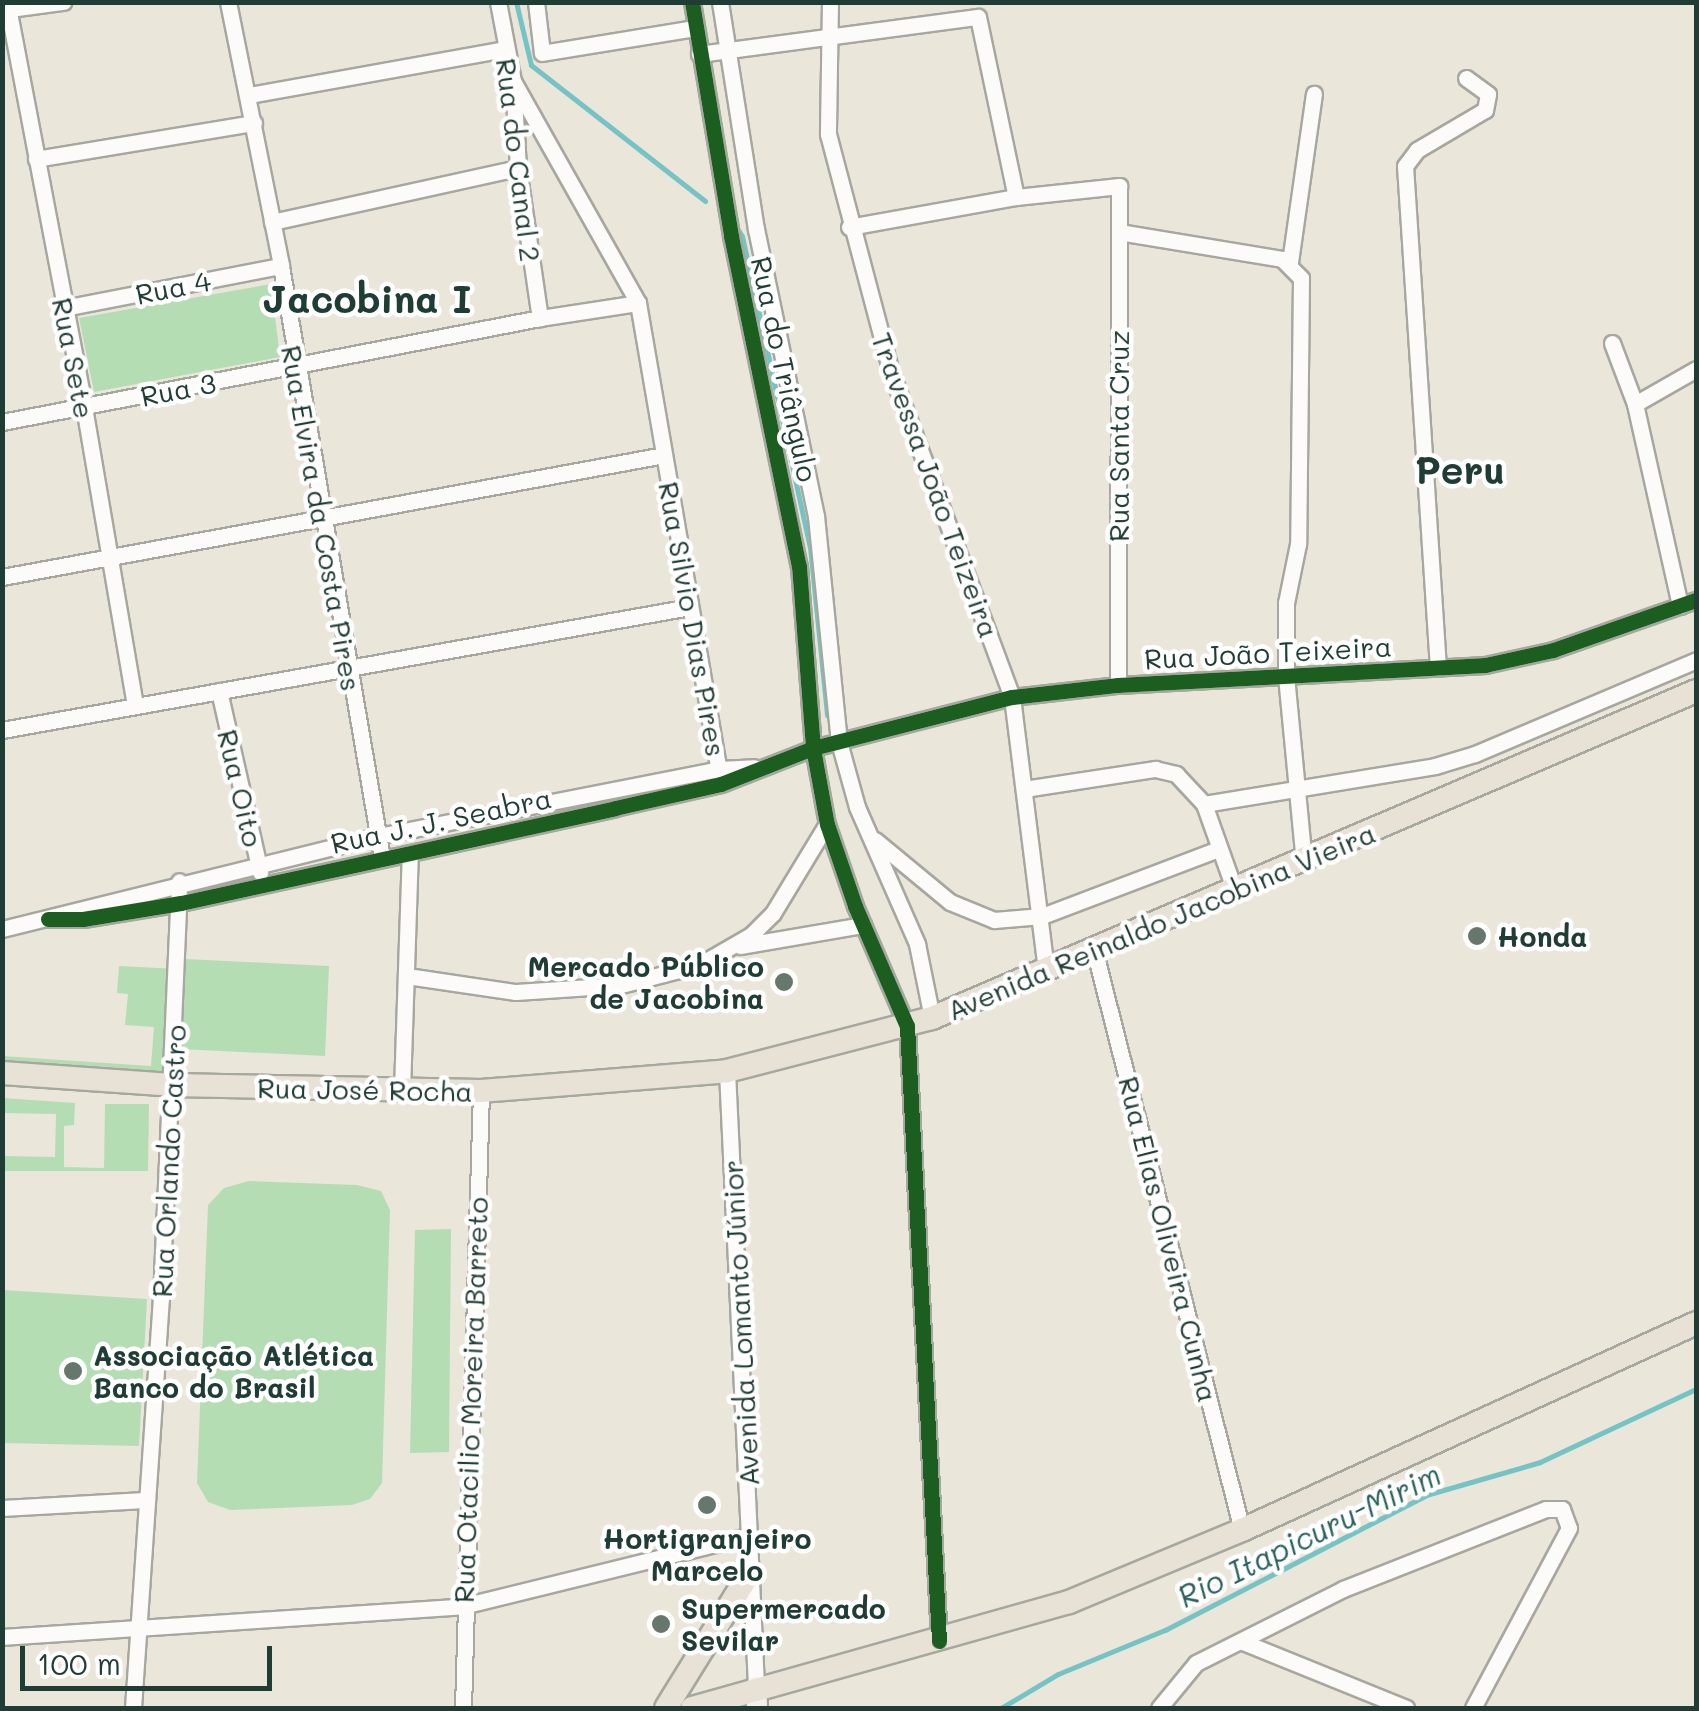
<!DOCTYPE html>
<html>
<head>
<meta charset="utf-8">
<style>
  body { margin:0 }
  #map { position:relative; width:1699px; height:1711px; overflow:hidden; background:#ebe6da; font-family:Mali,sans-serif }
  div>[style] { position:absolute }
  .green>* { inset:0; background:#b5ddb4 }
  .stream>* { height:5px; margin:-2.5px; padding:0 2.5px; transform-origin:2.5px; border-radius:2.5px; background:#76c3c6 }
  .roads { filter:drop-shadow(2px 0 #a6a79f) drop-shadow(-2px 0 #a6a79f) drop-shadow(0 2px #a6a79f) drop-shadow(0 -2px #a6a79f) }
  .minor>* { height:15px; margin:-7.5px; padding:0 7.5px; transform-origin:7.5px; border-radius:7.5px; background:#fcfbf9 }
  .secondary>* { height:20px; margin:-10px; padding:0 10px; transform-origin:10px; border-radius:10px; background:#f4f1eb }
  .primary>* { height:22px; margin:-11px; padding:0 11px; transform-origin:11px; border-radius:11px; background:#e8e2d6 }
  .cycleway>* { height:15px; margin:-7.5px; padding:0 7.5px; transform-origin:7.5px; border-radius:7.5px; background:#1b5e20 }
  .dots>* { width:28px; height:28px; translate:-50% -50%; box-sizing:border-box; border:5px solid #fff; border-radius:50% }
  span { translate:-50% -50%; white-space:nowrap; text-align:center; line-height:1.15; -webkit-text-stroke:9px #fff; paint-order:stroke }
  .street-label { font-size:28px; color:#1f3d34 }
  .poi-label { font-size:28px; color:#1f3d34; font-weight:700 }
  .left { translate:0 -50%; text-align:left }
  .right { translate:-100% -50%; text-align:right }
  .water-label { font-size:30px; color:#2a615d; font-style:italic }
  .district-label { font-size:38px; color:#1f3d34; font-weight:700 }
  .frame { position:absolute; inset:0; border:5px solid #1f3d34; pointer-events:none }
  .scale { position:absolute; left:20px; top:1646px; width:252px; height:45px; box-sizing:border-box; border:5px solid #1f3d34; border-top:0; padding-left:12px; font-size:30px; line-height:35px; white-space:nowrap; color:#1f3d34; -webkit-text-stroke:8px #fff; paint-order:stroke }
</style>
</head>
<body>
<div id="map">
  <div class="green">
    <i style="clip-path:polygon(271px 284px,280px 357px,94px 392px,79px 318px)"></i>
    <i style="clip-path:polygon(185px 959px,329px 966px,325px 1056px,180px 1049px)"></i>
    <i style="clip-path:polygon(119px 966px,178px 969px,172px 1076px,3px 1066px,2px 1056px,151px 1066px,154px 1027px,125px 1025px,128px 994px,117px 993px)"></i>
    <i style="clip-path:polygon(3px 1098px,75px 1103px,74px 1125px,64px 1126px,64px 1167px,104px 1168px,105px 1104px,149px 1104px,148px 1171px,3px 1171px,3px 1156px,55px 1157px,56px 1114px,3px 1113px)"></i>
    <i style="clip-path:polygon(249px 1181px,357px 1185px,381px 1191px,390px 1210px,382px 1483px,370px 1499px,352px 1505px,230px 1510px,208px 1502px,197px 1483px,208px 1205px,224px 1188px)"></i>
    <i style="clip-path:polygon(451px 1229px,449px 1452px,410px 1453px,415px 1230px)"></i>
    <i style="clip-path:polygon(3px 1290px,147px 1299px,139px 1446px,3px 1443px)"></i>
  </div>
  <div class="stream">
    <i style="left:516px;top:2px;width:65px;rotate:76.6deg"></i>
    <i style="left:531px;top:65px;width:221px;rotate:38deg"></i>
    <i style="left:735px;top:225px;width:13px;rotate:58deg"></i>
    <i style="left:742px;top:236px;width:318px;rotate:77.7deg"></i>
    <i style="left:810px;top:547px;width:169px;rotate:84.2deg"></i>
    <i style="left:1001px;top:1708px;width:66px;rotate:-30.8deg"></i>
    <i style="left:1058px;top:1674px;width:116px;rotate:-22.4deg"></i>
    <i style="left:1165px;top:1630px;width:294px;rotate:-27.3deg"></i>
    <i style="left:1426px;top:1495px;width:119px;rotate:-16.1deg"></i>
    <i style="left:1540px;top:1462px;width:172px;rotate:-25.1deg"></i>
  </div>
  <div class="roads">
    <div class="minor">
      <i style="left:7px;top:2px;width:412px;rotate:79.2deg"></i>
      <i style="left:84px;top:407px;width:303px;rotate:80.3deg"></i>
      <i style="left:228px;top:2px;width:269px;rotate:78.6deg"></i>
      <i style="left:281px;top:266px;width:601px;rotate:80.32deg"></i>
      <i style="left:498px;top:2px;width:80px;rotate:79.2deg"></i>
      <i style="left:513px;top:81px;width:87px;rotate:86.7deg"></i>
      <i style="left:518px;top:168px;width:152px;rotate:81.7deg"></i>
      <i style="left:536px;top:2px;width:51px;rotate:83.3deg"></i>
      <i style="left:542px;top:53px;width:155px;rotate:-9.3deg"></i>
      <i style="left:692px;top:2px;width:237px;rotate:80.5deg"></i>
      <i style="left:731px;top:236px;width:337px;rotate:78.4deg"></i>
      <i style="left:799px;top:566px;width:183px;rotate:85.6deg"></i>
      <i style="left:813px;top:748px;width:77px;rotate:79.6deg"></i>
      <i style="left:827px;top:824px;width:87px;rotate:71.1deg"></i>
      <i style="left:855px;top:906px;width:131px;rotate:66.6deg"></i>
      <i style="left:907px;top:1026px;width:616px;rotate:87.02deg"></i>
      <i style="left:720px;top:2px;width:230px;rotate:81deg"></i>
      <i style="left:756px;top:229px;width:293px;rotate:78.2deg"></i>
      <i style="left:816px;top:516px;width:227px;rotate:84.2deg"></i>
      <i style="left:839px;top:742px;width:67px;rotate:74.5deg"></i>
      <i style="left:857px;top:807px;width:150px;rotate:66.3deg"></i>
      <i style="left:917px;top:944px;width:76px;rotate:78.5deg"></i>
      <i style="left:830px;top:2px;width:132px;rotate:90.9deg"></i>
      <i style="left:828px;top:134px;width:243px;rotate:75.2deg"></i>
      <i style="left:890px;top:369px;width:350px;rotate:69.6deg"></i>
      <i style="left:1012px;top:697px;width:274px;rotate:82.9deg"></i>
      <i style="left:2px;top:10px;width:62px;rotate:-7.5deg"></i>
      <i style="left:699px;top:54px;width:281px;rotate:-7.6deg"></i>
      <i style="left:978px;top:17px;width:184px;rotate:78.1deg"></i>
      <i style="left:513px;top:81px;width:255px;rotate:60.6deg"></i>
      <i style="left:638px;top:303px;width:480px;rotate:80.2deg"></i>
      <i style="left:249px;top:95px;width:259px;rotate:-10.2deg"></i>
      <i style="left:36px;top:159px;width:221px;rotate:-9.4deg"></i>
      <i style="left:272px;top:222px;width:252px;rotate:-12.4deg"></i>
      <i style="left:849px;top:227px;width:170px;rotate:-10.2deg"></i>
      <i style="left:1016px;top:197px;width:104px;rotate:-6.1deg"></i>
      <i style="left:1119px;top:186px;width:499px;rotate:90.1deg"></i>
      <i style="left:1119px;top:232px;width:165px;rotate:9.4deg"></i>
      <i style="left:1282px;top:259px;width:27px;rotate:45deg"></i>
      <i style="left:1301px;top:278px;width:266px;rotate:90.6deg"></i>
      <i style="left:1298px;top:544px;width:60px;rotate:101.5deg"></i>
      <i style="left:1286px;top:603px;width:73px;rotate:90deg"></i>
      <i style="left:1286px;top:676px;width:187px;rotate:84.5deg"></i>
      <i style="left:1290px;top:262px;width:170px;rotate:-81.9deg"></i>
      <i style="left:64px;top:308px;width:221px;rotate:-11deg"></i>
      <i style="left:1612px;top:343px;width:65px;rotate:69.3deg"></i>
      <i style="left:1635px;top:404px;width:207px;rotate:77.4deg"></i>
      <i style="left:1635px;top:404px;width:70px;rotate:-29.8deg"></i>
      <i style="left:2px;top:422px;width:548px;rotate:-10.94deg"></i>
      <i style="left:540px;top:318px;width:99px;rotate:-8.7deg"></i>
      <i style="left:2px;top:577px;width:673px;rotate:-10.44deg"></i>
      <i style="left:1438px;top:668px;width:503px;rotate:-93.76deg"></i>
      <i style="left:1405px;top:166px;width:20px;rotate:-53deg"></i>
      <i style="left:1417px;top:150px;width:79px;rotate:-30.5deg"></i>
      <i style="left:1485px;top:110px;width:16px;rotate:-79deg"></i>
      <i style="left:1488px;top:94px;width:27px;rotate:-144deg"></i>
      <i style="left:219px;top:691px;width:186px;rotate:77.2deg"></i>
      <i style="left:2px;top:730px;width:699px;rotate:-10.14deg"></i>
      <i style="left:1024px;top:789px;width:133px;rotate:-8.7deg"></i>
      <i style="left:1155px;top:769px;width:22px;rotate:13deg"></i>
      <i style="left:1176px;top:774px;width:41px;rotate:47deg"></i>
      <i style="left:1204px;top:804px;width:92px;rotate:70.4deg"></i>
      <i style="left:1204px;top:804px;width:234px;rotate:-9.3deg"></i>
      <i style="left:1435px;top:766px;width:42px;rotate:-16.7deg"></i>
      <i style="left:1475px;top:754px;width:240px;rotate:-23deg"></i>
      <i style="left:875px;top:840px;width:97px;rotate:39.6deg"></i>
      <i style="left:950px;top:902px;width:48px;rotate:22.2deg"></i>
      <i style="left:994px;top:920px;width:48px;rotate:-4.8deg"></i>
      <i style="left:1042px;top:916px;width:188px;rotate:-20.8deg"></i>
      <i style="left:48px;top:919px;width:35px"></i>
      <i style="left:83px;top:919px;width:99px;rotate:-9.3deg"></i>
      <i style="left:181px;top:903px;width:444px;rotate:-12.3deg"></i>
      <i style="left:615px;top:808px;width:109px;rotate:-12.8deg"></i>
      <i style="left:721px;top:784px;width:99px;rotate:-21.4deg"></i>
      <i style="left:813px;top:748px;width:205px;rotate:-14.4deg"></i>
      <i style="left:1012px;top:697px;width:107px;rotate:-6.5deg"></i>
      <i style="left:1118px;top:685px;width:368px;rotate:-3.1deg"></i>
      <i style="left:1485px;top:665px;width:70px;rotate:-12.4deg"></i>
      <i style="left:1553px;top:650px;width:151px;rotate:-19.3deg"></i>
      <i style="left:2px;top:929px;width:387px;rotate:-13.9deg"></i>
      <i style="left:378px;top:836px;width:348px;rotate:-11.1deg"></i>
      <i style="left:719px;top:769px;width:35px;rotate:-3deg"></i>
      <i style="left:740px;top:946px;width:125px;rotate:-9.7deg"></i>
      <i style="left:1094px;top:949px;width:600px;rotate:75.71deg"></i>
      <i style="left:407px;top:976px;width:110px;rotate:8.4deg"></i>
      <i style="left:516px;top:992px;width:105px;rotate:-3.8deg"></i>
      <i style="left:621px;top:985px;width:81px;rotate:-14.4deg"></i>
      <i style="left:699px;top:965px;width:60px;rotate:-30deg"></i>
      <i style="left:751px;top:935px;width:31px;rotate:-45deg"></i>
      <i style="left:773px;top:913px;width:104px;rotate:-58.8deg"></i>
      <i style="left:727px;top:1071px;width:617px;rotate:87.3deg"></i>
      <i style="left:402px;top:1090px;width:237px;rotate:-88.1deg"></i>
      <i style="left:2px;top:1508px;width:144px;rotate:-3.2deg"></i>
      <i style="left:2px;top:1637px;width:462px;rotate:-3.8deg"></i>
      <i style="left:463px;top:1606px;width:294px;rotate:-13.8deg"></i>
      <i style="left:1243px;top:1642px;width:176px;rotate:22deg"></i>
      <i style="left:133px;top:1708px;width:411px;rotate:-86.1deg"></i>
      <i style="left:161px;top:1298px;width:417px;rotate:-87.5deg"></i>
      <i style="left:463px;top:1708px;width:617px;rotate:-88.33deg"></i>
      <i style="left:1159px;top:1708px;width:58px;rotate:-50.6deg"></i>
      <i style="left:1196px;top:1663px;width:165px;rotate:-26.7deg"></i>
      <i style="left:1343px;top:1589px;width:218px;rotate:-21.5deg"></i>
      <i style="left:1546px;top:1509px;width:16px"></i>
      <i style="left:1562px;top:1509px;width:20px;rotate:70deg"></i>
      <i style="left:1569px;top:1528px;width:204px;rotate:118.1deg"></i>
    </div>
    <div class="secondary">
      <i style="left:756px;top:1687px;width:21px;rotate:87deg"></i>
    </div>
    <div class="primary">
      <i style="left:2px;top:1073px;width:170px;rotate:4deg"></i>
      <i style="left:172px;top:1085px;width:309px;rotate:1.1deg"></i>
      <i style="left:481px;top:1091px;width:247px;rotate:-4.6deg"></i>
      <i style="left:727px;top:1071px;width:212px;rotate:-14.5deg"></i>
      <i style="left:932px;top:1018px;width:831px;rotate:-23.17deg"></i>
      <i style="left:666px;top:1708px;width:155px;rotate:-58.2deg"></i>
      <i style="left:692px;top:1708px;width:392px;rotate:-15.7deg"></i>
      <i style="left:1069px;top:1602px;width:187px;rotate:-22.6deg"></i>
      <i style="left:1242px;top:1530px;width:499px;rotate:-24.5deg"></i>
    </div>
  </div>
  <div class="cycleway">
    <i style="left:692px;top:2px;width:237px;rotate:80.5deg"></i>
    <i style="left:731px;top:236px;width:337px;rotate:78.4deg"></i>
    <i style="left:799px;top:566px;width:183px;rotate:85.6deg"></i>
    <i style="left:813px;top:748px;width:77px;rotate:79.6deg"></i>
    <i style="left:827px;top:824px;width:87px;rotate:71.1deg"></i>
    <i style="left:855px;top:906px;width:131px;rotate:66.6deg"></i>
    <i style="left:907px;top:1026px;width:616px;rotate:87.02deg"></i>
    <i style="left:48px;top:919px;width:35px"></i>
    <i style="left:83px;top:919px;width:99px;rotate:-9.3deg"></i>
    <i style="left:181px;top:903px;width:444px;rotate:-12.3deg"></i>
    <i style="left:615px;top:808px;width:109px;rotate:-12.8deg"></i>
    <i style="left:721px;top:784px;width:99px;rotate:-21.4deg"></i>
    <i style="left:813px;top:748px;width:205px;rotate:-14.4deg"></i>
    <i style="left:1012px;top:697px;width:107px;rotate:-6.5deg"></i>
    <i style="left:1118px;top:685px;width:368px;rotate:-3.1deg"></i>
    <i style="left:1485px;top:665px;width:70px;rotate:-12.4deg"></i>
    <i style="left:1553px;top:650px;width:151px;rotate:-19.3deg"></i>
  </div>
  <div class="dots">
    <i style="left:1477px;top:936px;background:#66786e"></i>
    <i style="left:784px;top:982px;background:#66786e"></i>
    <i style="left:73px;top:1371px;background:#66786e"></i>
    <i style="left:707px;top:1505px;background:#66786e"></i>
    <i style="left:661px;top:1624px;background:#66786e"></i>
  </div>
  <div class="street-label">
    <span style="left:519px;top:160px;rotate:83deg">Rua do Canal 2</span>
    <span style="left:173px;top:287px;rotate:-11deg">Rua 4</span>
    <span style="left:74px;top:358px;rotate:79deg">Rua Sete</span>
    <span style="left:785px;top:369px;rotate:78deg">Rua do Triângulo</span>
    <span style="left:178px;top:389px;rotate:-11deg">Rua 3</span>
    <span style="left:1118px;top:436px;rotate:-90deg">Rua Santa Cruz</span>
    <span style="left:936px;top:485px;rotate:70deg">Travessa João Teizeira</span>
    <span style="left:322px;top:518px;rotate:80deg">Rua Elvira da Costa Pires</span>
    <span style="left:693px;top:619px;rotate:80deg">Rua Silvio Dias Pires</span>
    <span style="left:1268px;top:652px;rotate:-3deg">Rua João Teixeira</span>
    <span style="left:241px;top:788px;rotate:77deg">Rua Oito</span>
    <span style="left:441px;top:820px;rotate:-12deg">Rua J. J. Seabra</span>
    <span style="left:1161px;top:921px;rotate:-23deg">Avenida Reinaldo Jacobina Vieira</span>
    <span style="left:365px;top:1089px;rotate:1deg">Rua José Rocha</span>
    <span style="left:168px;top:1161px;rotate:-87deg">Rua Orlando Castro</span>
    <span style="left:1169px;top:1239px;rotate:76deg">Rua Elias Oliveira Cunha</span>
    <span style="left:740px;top:1323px;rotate:-93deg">Avenida Lomanto Júnior</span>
    <span style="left:470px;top:1400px;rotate:-88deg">Rua Otacilio Moreira Barreto</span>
  </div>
  <div class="poi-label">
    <span class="left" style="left:1497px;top:936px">Honda</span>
    <span class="right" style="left:764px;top:982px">Mercado Público<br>de Jacobina</span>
    <span class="left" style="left:93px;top:1371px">Associação Atlética<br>Banco do Brasil</span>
    <span style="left:707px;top:1554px">Hortigranjeiro<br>Marcelo</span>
    <span class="left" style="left:681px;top:1624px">Supermercado<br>Sevilar</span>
  </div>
  <div class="water-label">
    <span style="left:1309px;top:1535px;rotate:-26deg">Rio Itapicuru-Mirim</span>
  </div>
  <div class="district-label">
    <span style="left:367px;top:299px">Jacobina I</span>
    <span style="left:1460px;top:470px">Peru</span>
  </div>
  <div class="frame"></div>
  <div class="scale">100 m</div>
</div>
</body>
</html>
